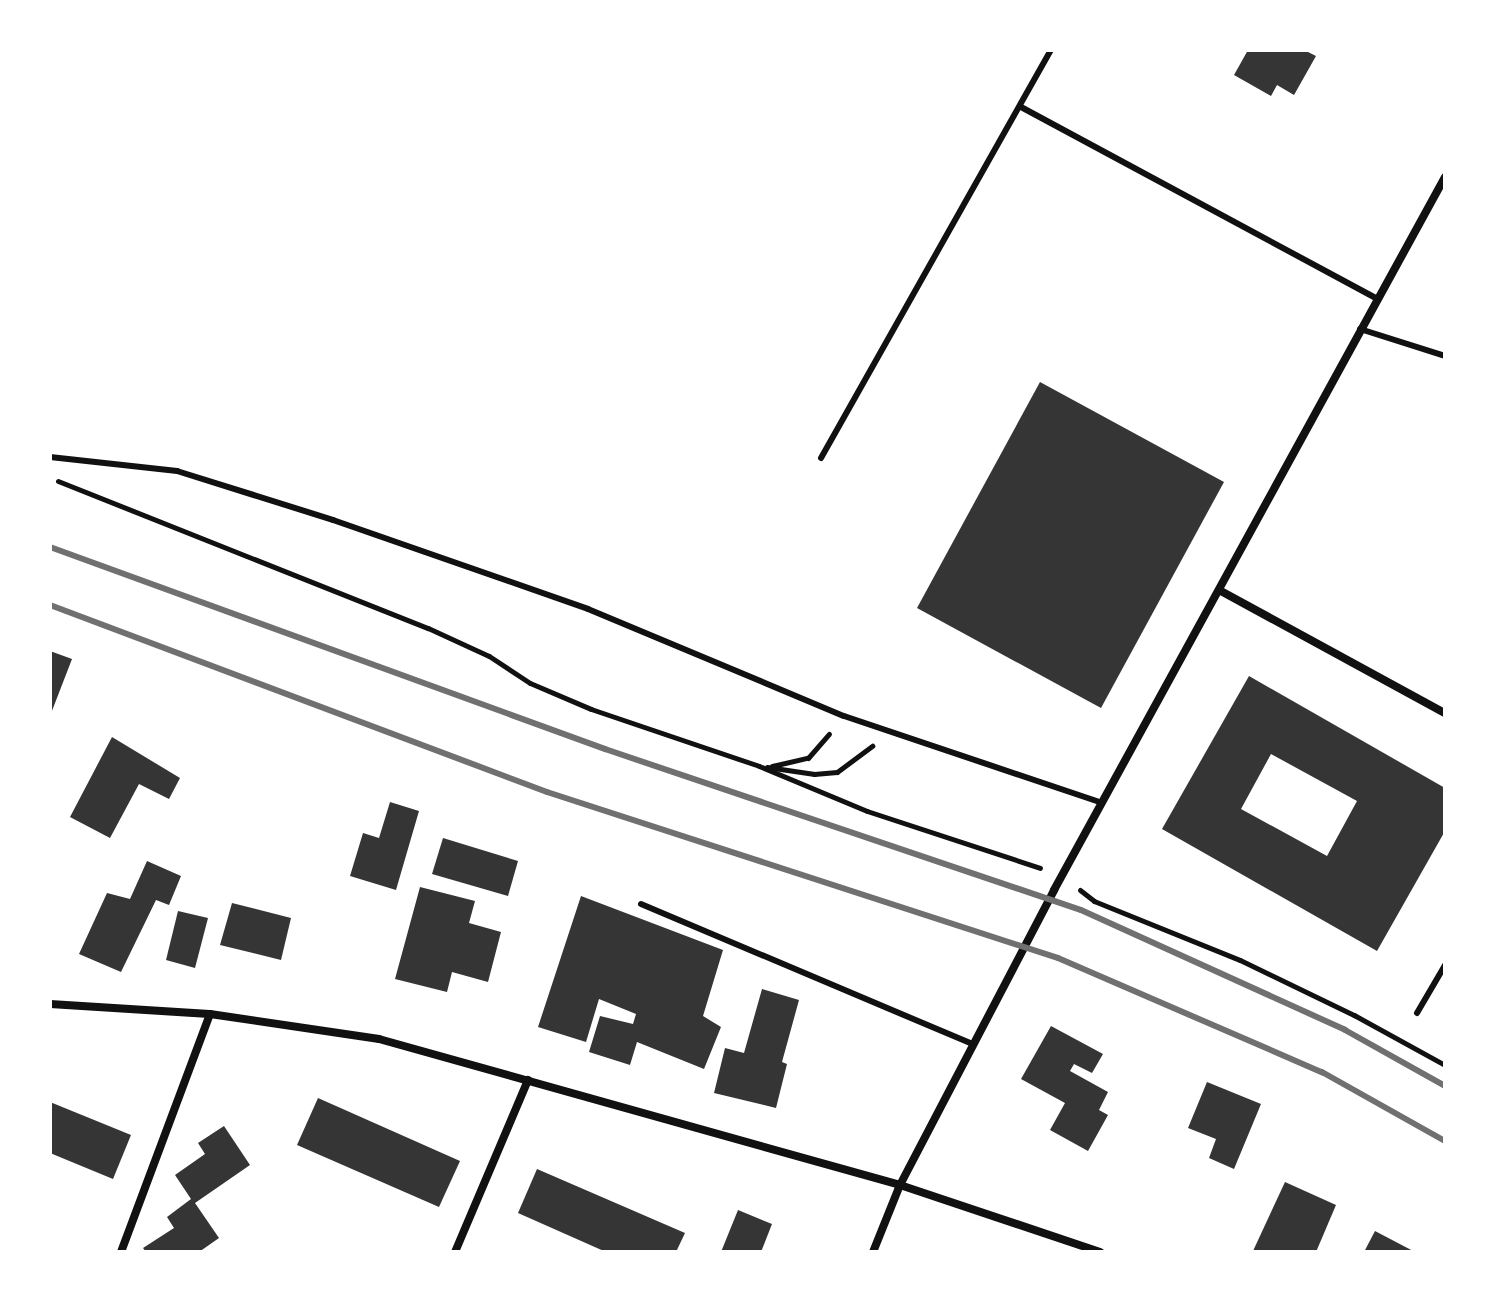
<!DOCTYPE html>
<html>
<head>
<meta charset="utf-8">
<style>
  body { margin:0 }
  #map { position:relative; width:1495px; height:1302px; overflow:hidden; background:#fff; font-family:Poppins,sans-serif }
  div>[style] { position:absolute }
  .building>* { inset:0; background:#353535 }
  .path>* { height:5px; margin:-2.5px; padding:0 2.5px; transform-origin:2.5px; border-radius:2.5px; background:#111 }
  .service>* { height:6px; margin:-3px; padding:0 3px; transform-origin:3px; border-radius:3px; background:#111 }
  .minor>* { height:8px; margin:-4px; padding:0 4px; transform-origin:4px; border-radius:4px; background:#111 }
  .rail>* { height:6px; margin:-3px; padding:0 3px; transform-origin:3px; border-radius:3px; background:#707070 }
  span { translate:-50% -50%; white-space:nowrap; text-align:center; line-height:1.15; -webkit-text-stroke:6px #fff; paint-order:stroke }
  .frame { position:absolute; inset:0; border:52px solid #fff; pointer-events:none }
</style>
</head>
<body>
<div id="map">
  <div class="building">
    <i style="clip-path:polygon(1248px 50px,1304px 50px,1316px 56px,1294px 95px,1277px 85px,1271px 96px,1234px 75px)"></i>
    <i style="clip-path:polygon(1040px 382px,1224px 482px,1101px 708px,917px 608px)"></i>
    <i style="clip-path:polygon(50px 651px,72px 659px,50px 716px)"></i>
    <i style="clip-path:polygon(evenodd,1249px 676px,1445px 788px,1445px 831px,1377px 951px,1162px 829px,1249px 676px,1271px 754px,1357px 801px,1327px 856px,1241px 809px,1271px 754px)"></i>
    <i style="clip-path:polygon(112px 737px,180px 778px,169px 799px,139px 784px,110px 838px,70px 817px)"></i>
    <i style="clip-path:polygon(390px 802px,419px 811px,396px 890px,350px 876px,363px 833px,379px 838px)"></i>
    <i style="clip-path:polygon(443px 838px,518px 861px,508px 896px,432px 874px)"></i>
    <i style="clip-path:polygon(147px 861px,181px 876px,169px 905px,156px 900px,121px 972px,79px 954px,107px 893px,130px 899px)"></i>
    <i style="clip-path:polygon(420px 887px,475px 901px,469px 923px,501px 932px,488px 982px,452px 972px,447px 992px,395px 979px)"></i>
    <i style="clip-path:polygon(581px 896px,723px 950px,703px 1016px,721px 1027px,704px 1069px,637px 1042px,630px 1065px,589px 1052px,600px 1016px,633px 1024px,636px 1014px,599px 999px,586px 1042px,538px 1027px)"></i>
    <i style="clip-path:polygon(232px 903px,291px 918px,281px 960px,220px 945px)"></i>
    <i style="clip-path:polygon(178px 911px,208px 918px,195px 968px,166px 960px)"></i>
    <i style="clip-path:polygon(762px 989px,799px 1000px,782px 1062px,787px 1064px,776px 1108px,714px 1093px,725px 1048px,744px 1053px)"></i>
    <i style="clip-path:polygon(1051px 1026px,1103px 1054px,1092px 1073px,1074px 1064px,1070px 1071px,1108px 1092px,1099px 1110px,1108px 1115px,1088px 1151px,1050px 1130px,1065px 1103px,1021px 1079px)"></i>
    <i style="clip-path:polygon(1207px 1082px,1261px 1104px,1234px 1169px,1209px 1158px,1216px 1139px,1188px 1128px)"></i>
    <i style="clip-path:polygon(318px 1098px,460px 1161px,439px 1207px,297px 1145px)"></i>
    <i style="clip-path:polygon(50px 1102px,131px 1135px,113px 1179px,50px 1153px)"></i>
    <i style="clip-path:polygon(224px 1126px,250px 1165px,195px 1203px,219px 1238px,199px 1252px,146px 1252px,143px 1248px,174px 1228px,167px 1217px,191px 1199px,175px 1175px,205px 1154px,198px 1143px)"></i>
    <i style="clip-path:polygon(537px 1169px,685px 1233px,676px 1252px,606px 1252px,518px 1213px)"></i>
    <i style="clip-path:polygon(1285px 1182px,1336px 1205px,1316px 1252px,1253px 1251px)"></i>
    <i style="clip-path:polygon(738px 1210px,772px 1224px,761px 1252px,721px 1252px)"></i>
    <i style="clip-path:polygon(1375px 1231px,1415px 1252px,1364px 1252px)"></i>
  </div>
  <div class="path">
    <i style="left:58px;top:481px;width:398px;rotate:21.7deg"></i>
    <i style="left:428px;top:628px;width:67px;rotate:24.7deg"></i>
    <i style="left:489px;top:656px;width:49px;rotate:33.4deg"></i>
    <i style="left:530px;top:683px;width:66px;rotate:23.1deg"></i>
    <i style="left:591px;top:709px;width:177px;rotate:18.7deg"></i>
    <i style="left:759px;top:766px;width:117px;rotate:22.6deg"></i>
    <i style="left:867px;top:811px;width:182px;rotate:18.2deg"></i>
    <i style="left:772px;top:766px;width:37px;rotate:-13deg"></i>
    <i style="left:808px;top:758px;width:32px;rotate:-49deg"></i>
    <i style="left:767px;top:767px;width:48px;rotate:8.5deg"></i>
    <i style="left:814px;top:774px;width:23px;rotate:-5deg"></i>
    <i style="left:837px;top:772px;width:44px;rotate:-36.6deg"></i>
    <i style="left:1080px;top:890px;width:18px;rotate:38deg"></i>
    <i style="left:1094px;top:901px;width:157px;rotate:22deg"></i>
    <i style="left:1240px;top:960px;width:127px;rotate:25.8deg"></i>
    <i style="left:1354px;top:1015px;width:104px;rotate:28.8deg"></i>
  </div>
  <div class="service">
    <i style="left:1021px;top:107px;width:405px;rotate:28.3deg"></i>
    <i style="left:1360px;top:329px;width:89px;rotate:17.6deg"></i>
    <i style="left:50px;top:457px;width:128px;rotate:6.3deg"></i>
    <i style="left:177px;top:471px;width:164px;rotate:17.4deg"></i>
    <i style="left:333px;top:520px;width:270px;rotate:19.2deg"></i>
    <i style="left:588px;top:609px;width:277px;rotate:22.7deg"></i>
    <i style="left:844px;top:716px;width:272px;rotate:18.6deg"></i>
    <i style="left:821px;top:458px;width:468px;rotate:-60.6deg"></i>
    <i style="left:641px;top:904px;width:360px;rotate:22.9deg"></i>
    <i style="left:1417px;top:1013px;width:56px;rotate:-59.7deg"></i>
  </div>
  <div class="minor">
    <i style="left:1219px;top:590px;width:257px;rotate:28.6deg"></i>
    <i style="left:50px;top:1004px;width:160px;rotate:3.6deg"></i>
    <i style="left:210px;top:1014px;width:171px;rotate:8.4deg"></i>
    <i style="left:379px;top:1039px;width:541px;rotate:15.65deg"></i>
    <i style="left:900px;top:1185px;width:211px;rotate:18.5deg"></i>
    <i style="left:121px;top:1252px;width:254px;rotate:-69.5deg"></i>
    <i style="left:455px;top:1252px;width:187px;rotate:-67deg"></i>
    <i style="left:873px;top:1252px;width:72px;rotate:-68.1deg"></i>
    <i style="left:900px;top:1185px;width:333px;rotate:-62.4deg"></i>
    <i style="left:1054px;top:890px;width:813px;rotate:-61.26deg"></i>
  </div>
  <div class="rail">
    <i style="left:50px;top:547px;width:591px;rotate:20deg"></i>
    <i style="left:605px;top:749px;width:502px;rotate:18.69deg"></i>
    <i style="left:1081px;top:910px;width:290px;rotate:24.4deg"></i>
    <i style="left:1345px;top:1030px;width:115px;rotate:29.2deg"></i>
    <i style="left:50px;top:605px;width:531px;rotate:20.62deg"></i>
    <i style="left:547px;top:792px;width:537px;rotate:18deg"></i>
    <i style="left:1058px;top:958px;width:288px;rotate:23.4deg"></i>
    <i style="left:1322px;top:1072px;width:141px;rotate:29.3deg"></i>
  </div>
  <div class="frame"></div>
</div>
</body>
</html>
